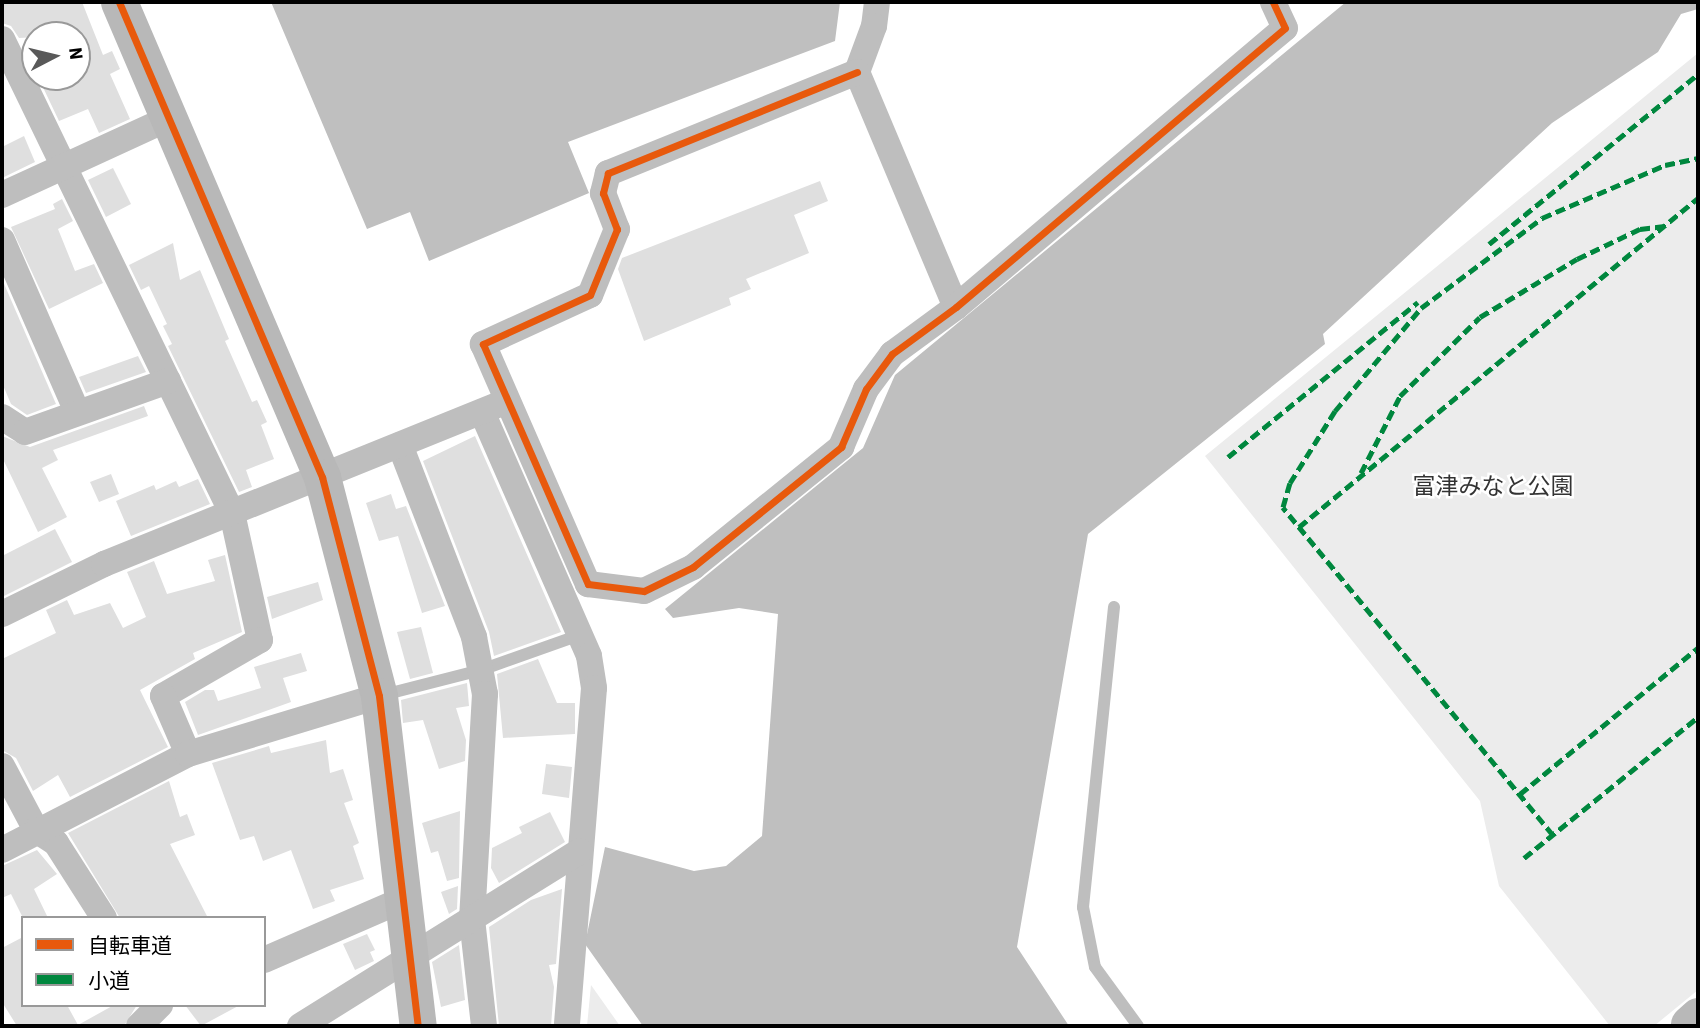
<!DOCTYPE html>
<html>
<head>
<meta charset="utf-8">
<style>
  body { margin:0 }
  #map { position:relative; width:1700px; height:1028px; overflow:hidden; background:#fff; font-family:"Source Sans 3","Noto Sans JP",sans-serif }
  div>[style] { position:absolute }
  .green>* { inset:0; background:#ececec }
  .water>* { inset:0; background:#bfbfbf }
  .building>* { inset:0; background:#dfdfdf }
  .lane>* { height:12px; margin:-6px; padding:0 6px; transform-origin:6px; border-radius:6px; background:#bebebe }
  .street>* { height:26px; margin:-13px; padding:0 13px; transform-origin:13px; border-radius:13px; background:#bebebe }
  .secondary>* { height:37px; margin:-18.5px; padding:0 18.5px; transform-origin:18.5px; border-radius:18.5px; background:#b8b8b8 }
  .quiet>* { height:5px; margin-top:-2.5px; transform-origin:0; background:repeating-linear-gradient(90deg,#00873e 0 10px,transparent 0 15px) }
  .cycleway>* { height:7px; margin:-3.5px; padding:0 3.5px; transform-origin:3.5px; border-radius:3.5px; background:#e8590c }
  span { translate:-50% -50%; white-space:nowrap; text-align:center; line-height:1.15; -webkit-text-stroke:5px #fff; paint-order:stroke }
  .park-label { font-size:23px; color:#333 }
  .frame { position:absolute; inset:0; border:4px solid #000; pointer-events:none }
  .legend { position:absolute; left:21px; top:916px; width:245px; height:91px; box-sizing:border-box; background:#fff; border:2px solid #999; margin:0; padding:9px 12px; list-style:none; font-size:21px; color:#000 }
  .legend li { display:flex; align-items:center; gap:14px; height:35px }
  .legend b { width:35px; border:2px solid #999 }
  .north { position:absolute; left:21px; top:21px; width:70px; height:70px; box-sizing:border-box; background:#fff; border:2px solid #999; border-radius:50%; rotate:83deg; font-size:19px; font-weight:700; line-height:28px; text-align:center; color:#000 }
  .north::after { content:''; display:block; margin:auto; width:24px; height:32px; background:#595959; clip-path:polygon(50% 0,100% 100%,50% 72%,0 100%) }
</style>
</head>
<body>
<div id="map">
  <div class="green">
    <i style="clip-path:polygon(1698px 53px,1698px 990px,1654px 1026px,1610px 1026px,1499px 886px,1480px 801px,1205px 456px)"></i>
    <i style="clip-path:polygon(591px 985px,620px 1026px,587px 1026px)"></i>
  </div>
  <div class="water">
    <i style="clip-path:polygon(271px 2px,840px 2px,835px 41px,568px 142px,589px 193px,429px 261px,410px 212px,367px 229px)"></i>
    <i style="clip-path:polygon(1346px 2px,1698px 2px,1698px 9px,1681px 14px,1658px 52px,1552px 123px,1323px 334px,1325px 344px,1088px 534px,1017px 947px,1069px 1026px,643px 1026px,585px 944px,605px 847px,694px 871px,726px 866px,762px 836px,778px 614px,739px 608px,673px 618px,665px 609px,863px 448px,895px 375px)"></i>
  </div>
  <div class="building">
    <i style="clip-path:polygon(2px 2px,82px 2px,103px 55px,112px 51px,120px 69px,110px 74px,130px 119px,99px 133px,88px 109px,59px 121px,40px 81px,77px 77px,77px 35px,19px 38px,11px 26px,2px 23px)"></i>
    <i style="clip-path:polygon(24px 136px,35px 162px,2px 178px,2px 147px)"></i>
    <i style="clip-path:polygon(113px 168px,131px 204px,106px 217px,88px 180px)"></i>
    <i style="clip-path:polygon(820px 181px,828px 201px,794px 215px,809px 253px,746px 279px,751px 289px,729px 298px,731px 305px,644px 341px,618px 269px,622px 258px)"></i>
    <i style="clip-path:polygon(62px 199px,73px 221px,58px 229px,75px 271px,94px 264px,103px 283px,49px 309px,11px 227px,55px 209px,53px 204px)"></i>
    <i style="clip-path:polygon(173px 243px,180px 280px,200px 270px,229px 339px,225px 341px,252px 402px,257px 400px,267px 422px,261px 425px,274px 459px,246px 470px,252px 487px,239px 492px,168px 346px,172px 344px,163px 326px,167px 324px,149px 286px,141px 290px,129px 265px)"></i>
    <i style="clip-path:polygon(2px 279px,56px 404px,27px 415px,11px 404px,2px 383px)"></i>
    <i style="clip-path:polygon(138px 356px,146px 372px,86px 393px,79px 377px)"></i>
    <i style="clip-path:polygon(144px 406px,148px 416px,53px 450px,58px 460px,42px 468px,67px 517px,38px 532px,2px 457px,2px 436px,30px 447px)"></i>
    <i style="clip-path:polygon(475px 436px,561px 632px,494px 656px,489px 632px,423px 461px)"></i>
    <i style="clip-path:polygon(111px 474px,119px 494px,99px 502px,90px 482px)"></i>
    <i style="clip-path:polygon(198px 479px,210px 504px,131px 536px,116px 501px,154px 485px,156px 490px,176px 481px,179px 487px)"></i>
    <i style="clip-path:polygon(391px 494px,396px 509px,406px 506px,445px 606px,422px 613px,398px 536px,379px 541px,366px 503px)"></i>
    <i style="clip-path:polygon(55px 529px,72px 562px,2px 597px,2px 556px)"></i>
    <i style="clip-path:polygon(225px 555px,242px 632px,193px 653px,195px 659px,140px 690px,168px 747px,70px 797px,58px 775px,33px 791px,16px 758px,2px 750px,2px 659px,56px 633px,46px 610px,67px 600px,74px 615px,110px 603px,123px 628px,146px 617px,127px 572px,154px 561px,167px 594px,215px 581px,208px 560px)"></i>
    <i style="clip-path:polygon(318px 582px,323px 600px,272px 619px,267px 597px)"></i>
    <i style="clip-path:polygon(421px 627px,433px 673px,410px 679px,397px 632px)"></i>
    <i style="clip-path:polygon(301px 653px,307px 671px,283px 678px,291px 702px,198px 735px,185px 702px,205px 690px,214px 690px,218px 701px,261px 688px,254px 667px)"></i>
    <i style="clip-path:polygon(538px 659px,557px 703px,575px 703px,575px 734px,503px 738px,497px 674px)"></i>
    <i style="clip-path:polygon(467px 683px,469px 706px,456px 708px,466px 740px,465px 761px,439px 769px,423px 720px,403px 723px,401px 700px)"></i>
    <i style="clip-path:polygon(326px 740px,330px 773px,343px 769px,353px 800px,344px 803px,359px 843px,353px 846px,364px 879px,330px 890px,335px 901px,313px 909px,291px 850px,263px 861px,254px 836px,240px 840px,212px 763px,269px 746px,271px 753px)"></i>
    <i style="clip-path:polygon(546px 764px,572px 767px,569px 798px,542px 794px)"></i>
    <i style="clip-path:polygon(169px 781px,180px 817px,187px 814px,195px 835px,170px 844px,208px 918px,120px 918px,68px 833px)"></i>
    <i style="clip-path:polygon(460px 811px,459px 878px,447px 881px,438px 851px,431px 853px,422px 823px)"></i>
    <i style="clip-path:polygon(550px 812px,565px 842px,499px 883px,491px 868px,492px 848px,522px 833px,519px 827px)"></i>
    <i style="clip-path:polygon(37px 850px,57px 874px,34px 889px,48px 918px,23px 918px,11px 894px,2px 898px,2px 866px)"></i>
    <i style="clip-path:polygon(458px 886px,457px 909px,449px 914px,441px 892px)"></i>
    <i style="clip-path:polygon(562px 889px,556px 964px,549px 965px,554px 987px,551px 1026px,499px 1026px,489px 927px,531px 900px)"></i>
    <i style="clip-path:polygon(367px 934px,375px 950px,370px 952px,374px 961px,355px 970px,343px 944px)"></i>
    <i style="clip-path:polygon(23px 937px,23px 1005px,67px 1005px,78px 1025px,114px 1005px,137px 1005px,124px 1026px,17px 1026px,2px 1002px,2px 948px)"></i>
    <i style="clip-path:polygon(459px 945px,465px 1000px,441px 1007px,432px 962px)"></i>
    <i style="clip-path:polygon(185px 1005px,240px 1005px,201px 1026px)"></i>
  </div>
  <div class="lane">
    <i style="left:1114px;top:607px;width:302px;rotate:95.9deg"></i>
    <i style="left:1083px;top:907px;width:61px;rotate:78.7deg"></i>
    <i style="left:1095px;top:967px;width:73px;rotate:53.9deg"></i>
    <i style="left:383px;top:695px;width:101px;rotate:-14.3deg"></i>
    <i style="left:481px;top:670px;width:105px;rotate:-19.5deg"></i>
  </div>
  <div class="street">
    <i style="left:877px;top:2px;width:24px;rotate:97deg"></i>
    <i style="left:874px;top:26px;width:49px;rotate:110.3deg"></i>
    <i style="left:857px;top:72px;width:255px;rotate:67.2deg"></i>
    <i style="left:2px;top:39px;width:527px;rotate:64.12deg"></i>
    <i style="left:232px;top:513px;width:130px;rotate:77.6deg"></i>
    <i style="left:260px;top:640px;width:112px;rotate:150deg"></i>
    <i style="left:163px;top:696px;width:63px;rotate:66.7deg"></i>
    <i style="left:857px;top:72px;width:269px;rotate:157.9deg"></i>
    <i style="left:608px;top:173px;width:21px;rotate:104deg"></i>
    <i style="left:603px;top:193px;width:39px;rotate:69deg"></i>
    <i style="left:617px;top:229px;width:71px;rotate:112.2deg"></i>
    <i style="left:590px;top:295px;width:118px;rotate:155.4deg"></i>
    <i style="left:483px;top:344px;width:262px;rotate:66.4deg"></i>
    <i style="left:588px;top:584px;width:56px;rotate:7.1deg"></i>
    <i style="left:644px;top:591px;width:55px;rotate:-26.1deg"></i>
    <i style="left:693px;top:567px;width:191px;rotate:-39deg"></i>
    <i style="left:841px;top:447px;width:63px;rotate:-66.7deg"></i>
    <i style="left:866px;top:389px;width:44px;rotate:-53.4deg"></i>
    <i style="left:892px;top:354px;width:79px;rotate:-36.3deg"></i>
    <i style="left:956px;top:307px;width:431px;rotate:-40.3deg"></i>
    <i style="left:1285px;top:28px;width:29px;rotate:-115deg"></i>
    <i style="left:2px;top:195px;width:182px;rotate:-24.7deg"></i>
    <i style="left:2px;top:240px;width:188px;rotate:66.4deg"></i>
    <i style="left:482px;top:412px;width:266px;rotate:66.3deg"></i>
    <i style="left:589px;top:656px;width:32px;rotate:81deg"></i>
    <i style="left:594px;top:688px;width:339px;rotate:94.6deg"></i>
    <i style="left:2px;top:417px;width:27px;rotate:33deg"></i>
    <i style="left:25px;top:432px;width:152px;rotate:-19.6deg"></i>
    <i style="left:400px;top:445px;width:206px;rotate:68.9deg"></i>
    <i style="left:474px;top:637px;width:58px;rotate:79.1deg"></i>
    <i style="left:485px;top:694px;width:225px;rotate:93.3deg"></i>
    <i style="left:472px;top:919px;width:108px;rotate:83.6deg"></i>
    <i style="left:2px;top:614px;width:114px;rotate:-26.1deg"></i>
    <i style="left:104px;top:564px;width:425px;rotate:-22deg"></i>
    <i style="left:2px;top:766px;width:72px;rotate:62deg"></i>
    <i style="left:36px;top:830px;width:24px;rotate:33deg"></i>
    <i style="left:56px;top:843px;width:89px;rotate:57.4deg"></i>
    <i style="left:2px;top:850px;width:209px;rotate:-27.3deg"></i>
    <i style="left:188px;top:754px;width:200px;rotate:-16.9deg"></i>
    <i style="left:264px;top:960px;width:153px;rotate:-23.5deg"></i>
    <i style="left:139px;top:1026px;width:30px;rotate:-45deg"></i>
    <i style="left:300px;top:1026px;width:330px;rotate:-32deg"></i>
  </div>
  <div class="secondary">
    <i style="left:119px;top:2px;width:517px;rotate:66.86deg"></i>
    <i style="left:322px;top:477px;width:226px;rotate:75.4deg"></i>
    <i style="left:379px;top:696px;width:332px;rotate:83.3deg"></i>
    <i style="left:1689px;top:1024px;width:12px;rotate:-42deg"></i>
  </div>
  <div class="quiet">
    <i style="left:1489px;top:244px;width:269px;rotate:-39.1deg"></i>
    <i style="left:1228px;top:457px;width:245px;rotate:-39.2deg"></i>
    <i style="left:1361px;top:473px;width:86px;rotate:-63.1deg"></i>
    <i style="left:1400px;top:396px;width:112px;rotate:-44.6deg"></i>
    <i style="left:1480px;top:317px;width:113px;rotate:-30.9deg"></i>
    <i style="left:1577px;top:259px;width:70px;rotate:-25.5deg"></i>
    <i style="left:1640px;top:229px;width:25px;rotate:-7deg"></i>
    <i style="left:1299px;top:527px;width:517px;rotate:-39.51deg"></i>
    <i style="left:1520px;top:794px;width:230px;rotate:-39.4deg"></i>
    <i style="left:1553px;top:835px;width:425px;rotate:-129.5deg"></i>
    <i style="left:1283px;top:507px;width:25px;rotate:-74deg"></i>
    <i style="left:1290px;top:483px;width:85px;rotate:-58deg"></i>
    <i style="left:1335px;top:411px;width:134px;rotate:-50.1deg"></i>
    <i style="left:1421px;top:308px;width:151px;rotate:-36.6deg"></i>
    <i style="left:1542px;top:218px;width:134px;rotate:-23.3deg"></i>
    <i style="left:1665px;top:165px;width:34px;rotate:-12deg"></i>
    <i style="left:1524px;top:858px;width:224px;rotate:-39deg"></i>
  </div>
  <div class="cycleway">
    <i style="left:119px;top:2px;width:517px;rotate:66.86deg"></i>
    <i style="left:322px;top:477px;width:226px;rotate:75.4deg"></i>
    <i style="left:379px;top:696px;width:332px;rotate:83.3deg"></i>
    <i style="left:857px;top:72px;width:269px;rotate:157.9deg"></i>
    <i style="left:608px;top:173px;width:21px;rotate:104deg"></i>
    <i style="left:603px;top:193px;width:39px;rotate:69deg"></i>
    <i style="left:617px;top:229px;width:71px;rotate:112.2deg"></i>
    <i style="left:590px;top:295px;width:118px;rotate:155.4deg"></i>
    <i style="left:483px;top:344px;width:262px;rotate:66.4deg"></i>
    <i style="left:588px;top:584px;width:56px;rotate:7.1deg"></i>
    <i style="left:644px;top:591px;width:55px;rotate:-26.1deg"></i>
    <i style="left:693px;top:567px;width:191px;rotate:-39deg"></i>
    <i style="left:841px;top:447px;width:63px;rotate:-66.7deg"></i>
    <i style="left:866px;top:389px;width:44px;rotate:-53.4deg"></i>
    <i style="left:892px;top:354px;width:79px;rotate:-36.3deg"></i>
    <i style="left:956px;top:307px;width:431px;rotate:-40.3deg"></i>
    <i style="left:1285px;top:28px;width:29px;rotate:-115deg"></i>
  </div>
  <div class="park-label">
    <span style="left:1493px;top:487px">富津みなと公園</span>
  </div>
  <div class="frame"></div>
  <ul class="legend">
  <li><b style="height:9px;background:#e8590c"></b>自転車道</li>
  <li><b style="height:9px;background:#00873e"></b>小道</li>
  </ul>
  <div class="north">N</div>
</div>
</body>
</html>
